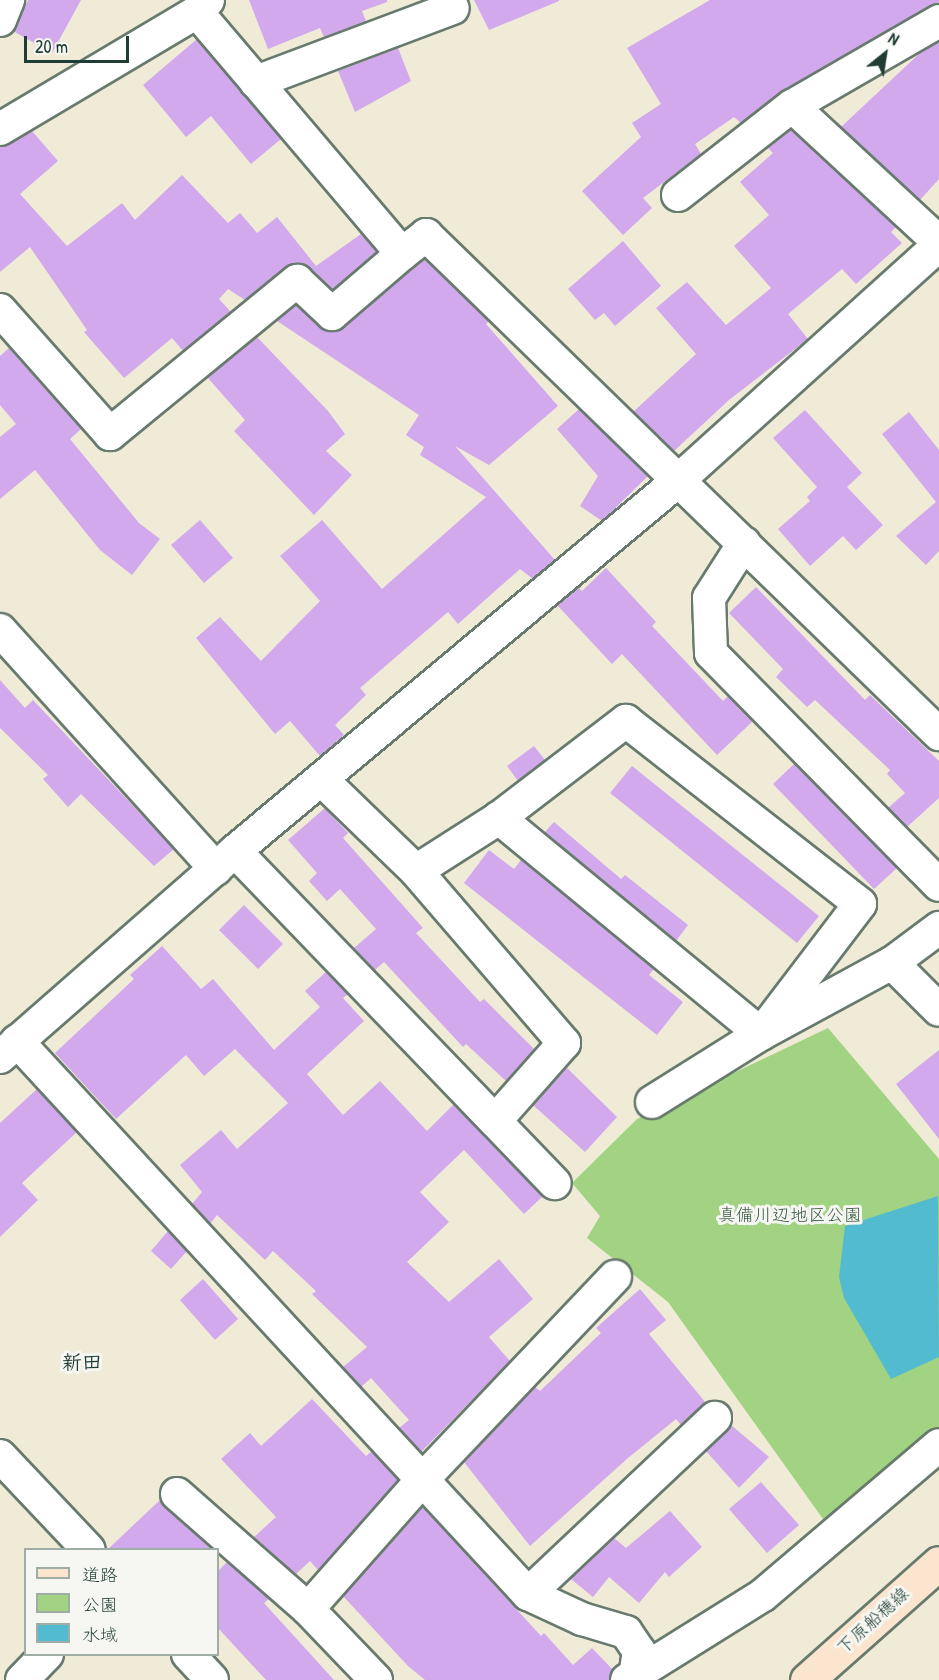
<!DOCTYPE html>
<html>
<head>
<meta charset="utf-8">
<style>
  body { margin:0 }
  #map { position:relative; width:939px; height:1680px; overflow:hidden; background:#efebd7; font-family:"Patrick Hand","Klee One",sans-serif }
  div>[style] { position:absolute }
  .green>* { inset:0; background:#a1d382 }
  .water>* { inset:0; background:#53bbd0 }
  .building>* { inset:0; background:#d2a9ed }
  .roads { filter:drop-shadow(2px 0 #687a6d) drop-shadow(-2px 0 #687a6d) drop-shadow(0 2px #687a6d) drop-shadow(0 -2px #687a6d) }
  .minor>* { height:32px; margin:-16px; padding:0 16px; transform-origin:16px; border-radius:16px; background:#fff }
  .secondary>* { height:33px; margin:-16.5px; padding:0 16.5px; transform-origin:16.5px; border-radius:16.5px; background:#fbe5cf }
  span { translate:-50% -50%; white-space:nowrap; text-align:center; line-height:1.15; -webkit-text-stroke:6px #f6f6f2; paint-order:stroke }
  .park-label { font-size:18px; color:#395b44 }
  .street-label { font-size:18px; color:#1f3d34 }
  .neighbourhood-label { font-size:20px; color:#1f3d34; font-weight:700 }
  .legend { position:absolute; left:24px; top:1548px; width:195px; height:108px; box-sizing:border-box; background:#f6f6f2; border:2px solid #a0aca6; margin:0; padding:8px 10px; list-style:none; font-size:18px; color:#1f3d34 }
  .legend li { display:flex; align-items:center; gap:12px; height:30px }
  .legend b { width:30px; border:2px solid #a0aca6 }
  .north { position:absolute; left:855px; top:24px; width:60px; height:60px; -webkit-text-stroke:4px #f6f6f2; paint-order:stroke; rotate:30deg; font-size:16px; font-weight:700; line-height:24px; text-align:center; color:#1f3d34 }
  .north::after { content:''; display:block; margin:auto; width:21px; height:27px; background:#1f3d34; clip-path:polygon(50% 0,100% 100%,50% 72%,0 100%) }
  .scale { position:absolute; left:24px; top:36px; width:105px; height:27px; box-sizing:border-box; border:3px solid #1f3d34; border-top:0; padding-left:8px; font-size:18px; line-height:21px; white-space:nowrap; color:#1f3d34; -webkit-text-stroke:4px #f6f6f2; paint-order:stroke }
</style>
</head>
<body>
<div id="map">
  <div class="green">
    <i style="clip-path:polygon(828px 1028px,939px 1159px,939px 1428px,828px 1526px,668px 1302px,587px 1238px,600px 1216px,572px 1183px,637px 1119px)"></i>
  </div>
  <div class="water">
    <i style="clip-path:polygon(938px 1196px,939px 1357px,891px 1379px,844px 1298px,839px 1277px,845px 1226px)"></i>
  </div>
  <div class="building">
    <i style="clip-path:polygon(28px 0,81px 0,52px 53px,13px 31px)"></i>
    <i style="clip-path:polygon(249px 0,387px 0,387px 2px,362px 11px,366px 21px,324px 37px,320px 28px,268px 49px)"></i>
    <i style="clip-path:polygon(474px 0,559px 0,559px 1px,489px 30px)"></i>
    <i style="clip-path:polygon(710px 0,939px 0,939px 3px,783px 90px,741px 123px,734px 117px,695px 144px,701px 154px,643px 198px,652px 208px,623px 235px,582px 191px,641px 137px,632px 123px,661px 104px,627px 48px)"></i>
    <i style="clip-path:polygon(197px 39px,281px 139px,251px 164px,211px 116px,186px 137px,143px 85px)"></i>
    <i style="clip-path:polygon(939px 42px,939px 179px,920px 200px,841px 127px,920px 53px)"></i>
    <i style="clip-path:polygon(398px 48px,411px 81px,355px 112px,338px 71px)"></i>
    <i style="clip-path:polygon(791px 130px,896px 227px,891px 232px,902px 243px,856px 284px,842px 269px,788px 314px,808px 339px,729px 400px,674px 451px,633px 412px,696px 354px,656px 308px,687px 282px,726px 325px,771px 288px,734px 246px,769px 215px,740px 182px,773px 153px,768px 148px)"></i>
    <i style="clip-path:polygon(32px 131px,58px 161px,20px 194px,67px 246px,122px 203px,135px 220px,182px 175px,228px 223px,240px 213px,257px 233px,277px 217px,316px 266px,361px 234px,377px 252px,333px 290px,309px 268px,294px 263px,245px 300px,228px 289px,219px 299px,231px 312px,183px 351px,172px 338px,124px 378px,84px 332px,87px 330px,30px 247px,0 272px,0 147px)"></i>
    <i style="clip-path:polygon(623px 241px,661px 286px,615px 326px,604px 313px,595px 320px,568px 289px)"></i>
    <i style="clip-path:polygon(425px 259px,489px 321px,486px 324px,558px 406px,489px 465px,455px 446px,555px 560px,533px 579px,520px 569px,458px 624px,448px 612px,360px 688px,366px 695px,335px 725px,344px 735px,320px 756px,290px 721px,275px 734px,196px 638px,220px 617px,261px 661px,320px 601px,280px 556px,322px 520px,382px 589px,486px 497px,420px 455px,424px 447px,406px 435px,419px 415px,277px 321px,296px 305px,320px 327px,336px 331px)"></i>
    <i style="clip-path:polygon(257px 337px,328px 411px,345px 434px,326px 451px,352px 475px,314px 515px,234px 431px,245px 420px,207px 377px)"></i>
    <i style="clip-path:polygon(9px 348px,81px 429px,70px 439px,139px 523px,160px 539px,132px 575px,100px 550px,35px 470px,0 499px,0 437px,16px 424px,0 405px,0 356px)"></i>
    <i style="clip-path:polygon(579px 409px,648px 476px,602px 521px,580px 506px,598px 476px,557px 429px)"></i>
    <i style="clip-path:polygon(805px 410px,862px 473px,847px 487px,883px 525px,856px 550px,843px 536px,810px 566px,778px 529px,810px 501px,807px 497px,817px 487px,773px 438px)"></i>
    <i style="clip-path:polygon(909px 412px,939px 450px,939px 551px,926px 565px,896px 536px,936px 502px,882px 434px)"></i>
    <i style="clip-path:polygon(200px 520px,233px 558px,204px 583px,171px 545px)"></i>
    <i style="clip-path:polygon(606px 568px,656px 622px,652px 626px,723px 701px,728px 696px,753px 721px,717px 755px,622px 654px,612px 664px,557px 605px,578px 587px,582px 591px)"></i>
    <i style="clip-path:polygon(756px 587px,865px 700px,870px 695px,939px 761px,939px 798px,907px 827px,888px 808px,905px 793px,887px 774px,890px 770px,815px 700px,807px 707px,776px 677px,783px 669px,729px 613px)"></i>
    <i style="clip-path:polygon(0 680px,25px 708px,33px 700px,174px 849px,154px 866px,81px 794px,68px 807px,43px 779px,48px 775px,0 728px)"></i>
    <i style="clip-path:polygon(534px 746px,545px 760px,518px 781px,507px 766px)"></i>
    <i style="clip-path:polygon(794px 764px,897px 868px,874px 889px,773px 784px)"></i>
    <i style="clip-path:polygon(632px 766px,819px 916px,797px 943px,610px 793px)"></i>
    <i style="clip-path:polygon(325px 808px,348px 833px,343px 838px,423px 928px,416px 933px,480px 1002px,484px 999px,534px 1049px,506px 1081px,466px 1044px,463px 1047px,384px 962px,375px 970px,354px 948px,376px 929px,340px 889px,327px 901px,309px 881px,317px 873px,288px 840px)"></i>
    <i style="clip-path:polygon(554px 822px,621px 879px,625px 875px,688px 925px,676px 941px,545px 832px)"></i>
    <i style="clip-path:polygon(489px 850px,514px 869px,521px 860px,654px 969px,649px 975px,683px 1002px,657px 1035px,464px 883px)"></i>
    <i style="clip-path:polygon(244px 905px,283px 944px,258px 969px,219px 930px)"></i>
    <i style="clip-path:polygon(162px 946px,201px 989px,213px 979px,274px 1050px,320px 1007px,305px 991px,326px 972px,348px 994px,343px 998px,364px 1021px,307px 1074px,343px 1115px,380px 1081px,427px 1131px,454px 1104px,543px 1196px,524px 1214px,464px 1150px,420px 1192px,449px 1222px,407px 1262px,449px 1302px,499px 1259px,533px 1299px,489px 1337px,510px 1361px,421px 1452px,399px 1428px,409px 1420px,371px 1378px,361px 1387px,343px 1367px,367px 1347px,312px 1294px,316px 1291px,273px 1251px,265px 1260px,217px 1215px,210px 1224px,192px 1204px,202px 1192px,180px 1165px,221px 1130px,237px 1149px,288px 1103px,235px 1049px,204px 1076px,186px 1055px,116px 1119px,55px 1053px,134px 979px,130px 975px)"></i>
    <i style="clip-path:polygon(939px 1050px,939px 1139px,896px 1084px)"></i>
    <i style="clip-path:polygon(567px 1068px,617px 1117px,585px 1152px,533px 1105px)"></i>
    <i style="clip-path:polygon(37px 1089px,77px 1132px,22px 1183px,38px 1200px,0 1237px,0 1123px)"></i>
    <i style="clip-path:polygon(168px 1231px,187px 1251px,171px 1269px,151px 1251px)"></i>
    <i style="clip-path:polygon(203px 1279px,238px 1319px,215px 1340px,180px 1300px)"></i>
    <i style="clip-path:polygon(640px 1289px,666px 1320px,649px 1334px,706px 1403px,681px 1425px,676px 1419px,628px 1458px,530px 1546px,464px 1462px,535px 1387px,540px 1391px,601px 1333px,596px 1328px)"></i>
    <i style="clip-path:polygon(312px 1399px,366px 1456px,372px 1451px,398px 1480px,318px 1570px,310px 1561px,296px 1574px,254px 1537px,276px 1517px,221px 1459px,250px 1433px,261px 1446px)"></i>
    <i style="clip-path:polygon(731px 1425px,769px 1457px,739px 1488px,706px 1451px)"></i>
    <i style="clip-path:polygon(761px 1482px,799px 1525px,767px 1553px,729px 1509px)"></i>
    <i style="clip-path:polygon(160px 1500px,213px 1550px,107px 1550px)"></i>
    <i style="clip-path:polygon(423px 1507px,541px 1636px,544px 1633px,573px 1665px,592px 1648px,613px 1670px,609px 1680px,425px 1680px,408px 1666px,343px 1596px)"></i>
    <i style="clip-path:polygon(670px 1511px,702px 1547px,669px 1577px,665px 1572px,639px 1603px,609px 1577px,593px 1597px,571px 1579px,614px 1538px,626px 1548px)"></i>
    <i style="clip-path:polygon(227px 1562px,269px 1599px,264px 1603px,334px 1680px,266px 1680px,218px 1628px,218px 1571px)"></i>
  </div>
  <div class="roads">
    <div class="minor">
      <i style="left:197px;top:12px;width:317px;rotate:49.7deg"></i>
      <i style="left:402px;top:254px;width:31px;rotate:-38deg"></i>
      <i style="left:426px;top:235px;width:716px;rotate:44.21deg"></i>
      <i style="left:0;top:20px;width:22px;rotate:-68deg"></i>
      <i style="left:256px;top:82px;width:210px;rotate:-20.6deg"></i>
      <i style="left:792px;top:106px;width:200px;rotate:42.8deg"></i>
      <i style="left:0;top:129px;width:229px;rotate:-30.7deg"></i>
      <i style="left:197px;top:12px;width:16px;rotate:-47deg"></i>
      <i style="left:678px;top:195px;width:145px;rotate:-38deg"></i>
      <i style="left:792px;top:106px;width:170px;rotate:-30deg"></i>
      <i style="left:0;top:310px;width:166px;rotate:48.4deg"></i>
      <i style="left:110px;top:434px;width:242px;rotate:-39.3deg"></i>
      <i style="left:297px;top:281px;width:48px;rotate:43.3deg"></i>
      <i style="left:332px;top:314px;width:92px;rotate:-40.6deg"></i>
      <i style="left:744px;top:543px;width:65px;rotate:122.5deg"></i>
      <i style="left:709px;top:598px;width:55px;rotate:87.9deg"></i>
      <i style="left:711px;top:653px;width:325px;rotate:45.5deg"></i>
      <i style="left:0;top:630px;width:322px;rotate:47.9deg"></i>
      <i style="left:321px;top:779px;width:132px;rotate:44.1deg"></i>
      <i style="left:416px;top:871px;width:98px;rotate:-32.6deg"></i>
      <i style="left:499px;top:818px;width:160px;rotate:-37.4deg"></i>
      <i style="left:626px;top:721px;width:297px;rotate:38deg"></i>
      <i style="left:860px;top:904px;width:163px;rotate:127.3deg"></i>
      <i style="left:761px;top:1034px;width:340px;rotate:-140.5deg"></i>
      <i style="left:235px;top:851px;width:461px;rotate:46.1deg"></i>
      <i style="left:416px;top:871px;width:227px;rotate:49.3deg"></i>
      <i style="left:564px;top:1043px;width:104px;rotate:131.5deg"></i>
      <i style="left:892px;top:963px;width:66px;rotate:45deg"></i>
      <i style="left:17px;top:1041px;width:753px;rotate:47.26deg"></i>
      <i style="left:528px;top:1594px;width:60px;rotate:24.8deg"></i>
      <i style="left:582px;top:1619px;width:46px;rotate:16.5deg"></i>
      <i style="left:626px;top:1632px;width:23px;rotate:56deg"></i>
      <i style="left:639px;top:1651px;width:20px;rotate:99deg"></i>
      <i style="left:0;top:1057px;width:313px;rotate:-41.2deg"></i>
      <i style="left:235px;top:851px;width:580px;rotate:-39.89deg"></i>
      <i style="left:680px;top:479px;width:349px;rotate:-42.1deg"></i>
      <i style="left:652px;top:1102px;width:128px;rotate:-32deg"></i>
      <i style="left:761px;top:1034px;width:149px;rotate:-28.5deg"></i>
      <i style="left:892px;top:963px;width:59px;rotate:-36.7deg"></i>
      <i style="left:0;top:1456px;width:129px;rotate:46.6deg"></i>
      <i style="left:177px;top:1494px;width:174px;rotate:41.3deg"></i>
      <i style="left:528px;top:1594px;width:257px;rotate:-43.3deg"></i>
      <i style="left:188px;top:1654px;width:35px;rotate:47deg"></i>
      <i style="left:22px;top:1680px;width:36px;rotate:-46deg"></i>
      <i style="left:376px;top:1680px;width:98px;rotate:-133.8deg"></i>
      <i style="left:308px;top:1609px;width:174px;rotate:-48.5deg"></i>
      <i style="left:423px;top:1479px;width:279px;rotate:-46.5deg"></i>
      <i style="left:627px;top:1680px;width:160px;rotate:-32deg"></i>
      <i style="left:763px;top:1595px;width:231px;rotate:-40.4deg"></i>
    </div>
    <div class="secondary">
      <i style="left:807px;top:1680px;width:176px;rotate:-41.6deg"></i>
    </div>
  </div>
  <div class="park-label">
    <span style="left:790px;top:1215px">真備川辺地区公園</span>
  </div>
  <div class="street-label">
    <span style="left:873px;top:1621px;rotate:-42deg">下原船穂線</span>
  </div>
  <div class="neighbourhood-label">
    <span style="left:82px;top:1361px">新田</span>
  </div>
  <ul class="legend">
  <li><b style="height:8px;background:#fbe5cf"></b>道路</li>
  <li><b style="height:16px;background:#a1d382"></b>公園</li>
  <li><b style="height:16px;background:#53bbd0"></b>水域</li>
  </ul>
  <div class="north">N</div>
  <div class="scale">20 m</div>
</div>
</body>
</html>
